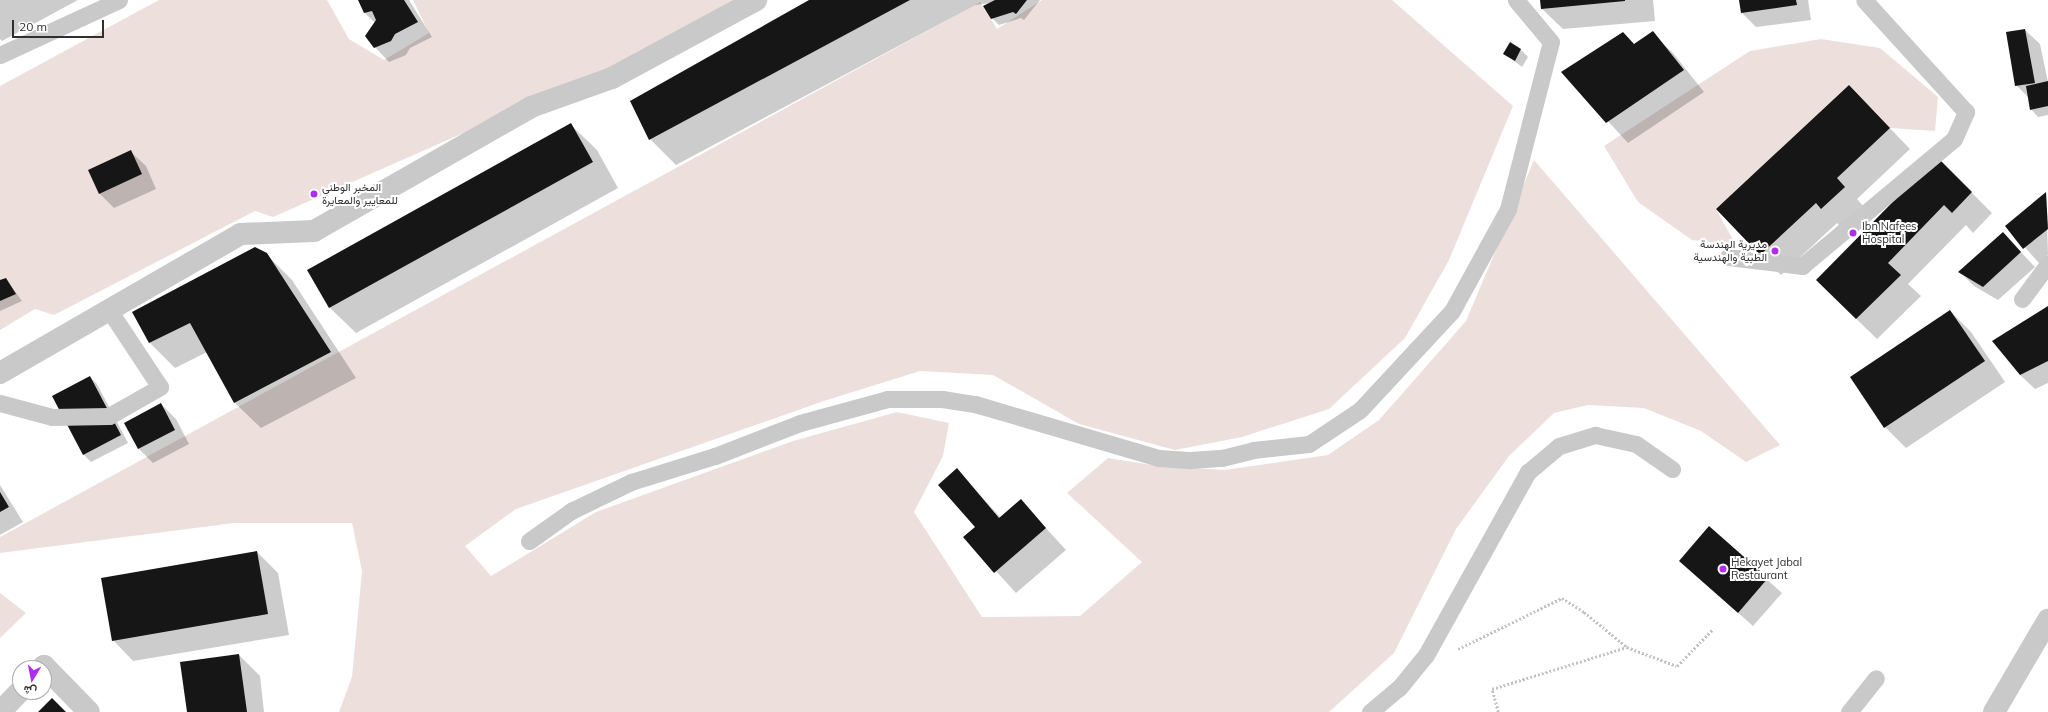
<!DOCTYPE html>
<html>
<head>
<meta charset="utf-8">
<style>
  body { margin:0 }
  #map { position:relative; width:2048px; height:712px; overflow:hidden; background:#fff; font-family:Mulish,Vazirmatn,sans-serif }
  div>[style] { position:absolute }
  .green>* { inset:0; background:#ede0dc }
  .shadow>* { inset:0; background:#0003 }
  .building>* { inset:0; background:#161616 }
  .path>* { height:2.5px; margin-top:-1.25px; transform-origin:0; background:repeating-linear-gradient(90deg,#c3c3c3 0 2px,transparent 0 4px) }
  .service>* { height:17px; margin:-8.5px; padding:0 8.5px; transform-origin:8.5px; border-radius:8.5px; background:#c9c9c9 }
  .minor>* { height:22px; margin:-11px; padding:0 11px; transform-origin:11px; border-radius:11px; background:#c9c9c9 }
  .dots>* { width:11px; height:11px; translate:-50% -50%; box-sizing:border-box; border:2px solid #fff; border-radius:50% }
  span { translate:-50% -50%; white-space:nowrap; text-align:center; line-height:1.15; -webkit-text-stroke:4px #fff; paint-order:stroke }
  .poi-label { font-size:11px; color:#2f2f2f }
  .left { translate:0 -50%; text-align:left }
  .right { translate:-100% -50%; text-align:right }
  .north { position:absolute; left:12px; top:660px; width:40px; height:40px; box-sizing:border-box; background:#fff; border:1px solid #acacac; border-radius:50%; rotate:190deg; font-size:11px; font-weight:700; line-height:16px; text-align:center; color:#2f2f2f }
  .north::after { content:''; display:block; margin:auto; width:14px; height:18px; background:#b22ceb; clip-path:polygon(50% 0,100% 100%,50% 72%,0 100%) }
  .scale { position:absolute; left:12px; top:20px; width:92px; height:18px; box-sizing:border-box; border:2px solid #2f2f2f; border-top:0; padding-left:5px; font-size:12px; line-height:14px; white-space:nowrap; color:#2f2f2f; -webkit-text-stroke:3px #fff; paint-order:stroke }
</style>
</head>
<body>
<div id="map">
  <div class="green">
    <i style="clip-path:polygon(159px 0,327px 0,349px 39px,384px 60px,429px 33px,413px 0,738px 0,631px 59px,273px 217px,255px 211px,54px 315px,35px 309px,0 330px,0 86px)"></i>
    <i style="clip-path:polygon(1042px 0,1392px 0,1513px 106px,1449px 260px,1405px 338px,1329px 409px,1242px 437px,1175px 450px,1079px 424px,993px 375px,920px 371px,824px 401px,516px 509px,465px 546px,491px 576px,596px 512px,793px 441px,897px 412px,949px 423px,943px 456px,914px 512px,982px 617px,1080px 616px,1142px 562px,1067px 493px,1108px 458px,1152px 465px,1224px 470px,1273px 463px,1328px 455px,1379px 420px,1466px 321px,1534px 160px,1780px 445px,1746px 462px,1701px 431px,1644px 408px,1588px 405px,1554px 413px,1509px 456px,1456px 529px,1394px 653px,1329px 712px,339px 712px,352px 677px,362px 571px,352px 523px,234px 523px,0 553px,0 537px,980px 2px,997px 29px)"></i>
    <i style="clip-path:polygon(1821px 39px,1880px 48px,1938px 97px,1935px 131px,1890px 128px,1849px 85px,1716px 209px,1736px 245px,1692px 240px,1638px 202px,1604px 146px,1750px 51px)"></i>
    <i style="clip-path:polygon(0 593px,26px 613px,0 638px)"></i>
  </div>
  <div class="shadow">
    <i style="clip-path:polygon(0 0,78px 0,2px 41px,0 39px)"></i>
    <i style="clip-path:polygon(359px 0,409px 0,432px 37px,410px 48px,406px 55px,389px 62px,375px 47px,375px 23px,365px 13px)"></i>
    <i style="clip-path:polygon(811px 0,1040px 0,1024px 20px,1021px 18px,999px 25px,992px 18px,990px 3px,975px 5px,676px 165px,650px 139px)"></i>
    <i style="clip-path:polygon(1541px 0,1653px 0,1655px 21px,1563px 29px,1542px 9px)"></i>
    <i style="clip-path:polygon(1740px 0,1808px 0,1811px 20px,1756px 27px,1742px 13px)"></i>
    <i style="clip-path:polygon(2025px 30px,2040px 44px,2048px 82px,2048px 115px,2038px 117px,2031px 109px,2029px 98px,2016px 85px)"></i>
    <i style="clip-path:polygon(1652px 33px,1673px 53px,1704px 92px,1628px 143px,1563px 72px,1634px 45px)"></i>
    <i style="clip-path:polygon(1521px 50px,1528px 57px,1522px 67px,1505px 54px)"></i>
    <i style="clip-path:polygon(1849px 86px,1910px 149px,1857px 199px,1865px 208px,1843px 229px,1837px 223px,1781px 275px,1761px 255px)"></i>
    <i style="clip-path:polygon(571px 125px,597px 150px,618px 188px,356px 333px,330px 308px,309px 270px)"></i>
    <i style="clip-path:polygon(131px 152px,146px 166px,156px 189px,114px 208px,99px 193px)"></i>
    <i style="clip-path:polygon(1937px 158px,1992px 213px,1973px 233px,1966px 225px,1908px 284px,1921px 296px,1877px 339px,1838px 301px)"></i>
    <i style="clip-path:polygon(2046px 193px,2048px 255px,2039px 263px,2006px 226px)"></i>
    <i style="clip-path:polygon(2003px 233px,2035px 267px,1998px 300px,1974px 286px,1960px 272px)"></i>
    <i style="clip-path:polygon(266px 254px,292px 280px,356px 378px,261px 428px,235px 403px,207px 352px,175px 368px,150px 343px,134px 313px)"></i>
    <i style="clip-path:polygon(6px 279px,22px 301px,0 311px,0 281px)"></i>
    <i style="clip-path:polygon(2048px 307px,2048px 383px,2035px 389px,2020px 375px)"></i>
    <i style="clip-path:polygon(1950px 311px,1971px 332px,2005px 382px,1906px 448px,1885px 427px,1851px 377px)"></i>
    <i style="clip-path:polygon(90px 377px,97px 384px,128px 443px,91px 462px,84px 455px,53px 396px)"></i>
    <i style="clip-path:polygon(161px 404px,176px 419px,189px 444px,153px 463px,138px 448px)"></i>
    <i style="clip-path:polygon(957px 470px,1001px 518px,1021px 501px,1066px 550px,1016px 593px,965px 537px,976px 527px)"></i>
    <i style="clip-path:polygon(0 485px,23px 522px,0 535px)"></i>
    <i style="clip-path:polygon(1709px 528px,1782px 593px,1753px 626px,1680px 561px)"></i>
    <i style="clip-path:polygon(257px 552px,278px 573px,289px 635px,133px 661px,113px 640px)"></i>
    <i style="clip-path:polygon(239px 655px,260px 676px,264px 712px,188px 712px)"></i>
  </div>
  <div class="building">
    <i style="clip-path:polygon(358px 0,404px 0,418px 22px,395px 34px,391px 41px,374px 48px,365px 36px,376px 20px,372px 11px,364px 13px)"></i>
    <i style="clip-path:polygon(809px 0,910px 0,649px 140px,630px 101px)"></i>
    <i style="clip-path:polygon(995px 0,1027px 0,1016px 14px,1013px 12px,991px 19px,983px 6px)"></i>
    <i style="clip-path:polygon(1540px 0,1625px 0,1625px 1px,1541px 9px)"></i>
    <i style="clip-path:polygon(1739px 0,1796px 0,1797px 5px,1741px 13px)"></i>
    <i style="clip-path:polygon(2025px 29px,2035px 83px,2015px 86px,2006px 32px)"></i>
    <i style="clip-path:polygon(1653px 31px,1684px 70px,1606px 123px,1561px 72px,1623px 32px,1634px 44px)"></i>
    <i style="clip-path:polygon(1510px 42px,1521px 49px,1515px 61px,1503px 54px)"></i>
    <i style="clip-path:polygon(2048px 81px,2048px 106px,2030px 110px,2026px 86px)"></i>
    <i style="clip-path:polygon(1849px 85px,1890px 128px,1837px 178px,1845px 187px,1821px 209px,1816px 203px,1760px 255px,1716px 209px)"></i>
    <i style="clip-path:polygon(571px 123px,593px 162px,329px 308px,307px 270px)"></i>
    <i style="clip-path:polygon(131px 150px,142px 174px,99px 194px,88px 170px)"></i>
    <i style="clip-path:polygon(1937px 157px,1972px 192px,1952px 213px,1944px 205px,1888px 263px,1901px 275px,1856px 319px,1816px 280px)"></i>
    <i style="clip-path:polygon(2046px 192px,2048px 229px,2023px 249px,2005px 226px)"></i>
    <i style="clip-path:polygon(2003px 232px,2021px 252px,1983px 287px,1958px 272px)"></i>
    <i style="clip-path:polygon(255px 247px,267px 253px,331px 352px,234px 403px,190px 323px,149px 343px,132px 312px)"></i>
    <i style="clip-path:polygon(6px 278px,16px 294px,0 301px,0 280px)"></i>
    <i style="clip-path:polygon(2048px 306px,2048px 361px,2020px 375px,1992px 341px)"></i>
    <i style="clip-path:polygon(1950px 310px,1985px 361px,1884px 428px,1850px 377px)"></i>
    <i style="clip-path:polygon(90px 376px,121px 435px,83px 455px,52px 396px)"></i>
    <i style="clip-path:polygon(161px 403px,175px 430px,138px 449px,124px 423px)"></i>
    <i style="clip-path:polygon(957px 468px,999px 518px,1021px 499px,1046px 528px,994px 573px,963px 537px,975px 527px,938px 485px)"></i>
    <i style="clip-path:polygon(0 492px,9px 507px,0 512px)"></i>
    <i style="clip-path:polygon(1709px 526px,1768px 578px,1738px 613px,1679px 561px)"></i>
    <i style="clip-path:polygon(257px 551px,268px 614px,112px 641px,101px 578px)"></i>
    <i style="clip-path:polygon(239px 654px,247px 712px,187px 712px,180px 662px)"></i>
    <i style="clip-path:polygon(52px 698px,66px 712px,38px 712px)"></i>
  </div>
  <div class="path">
    <i style="left:1458px;top:649px;width:116px;rotate:-26.1deg"></i>
    <i style="left:1562px;top:598px;width:26px;rotate:32deg"></i>
    <i style="left:1584px;top:612px;width:55px;rotate:39.1deg"></i>
    <i style="left:1498px;top:712px;width:24px;rotate:-105deg"></i>
    <i style="left:1492px;top:689px;width:141px;rotate:-17.3deg"></i>
    <i style="left:1627px;top:647px;width:53px;rotate:20.8deg"></i>
    <i style="left:1677px;top:666px;width:52px;rotate:-45.8deg"></i>
  </div>
  <div class="service">
    <i style="left:0;top:55px;width:131px;rotate:-24.8deg"></i>
    <i style="left:1728px;top:257px;width:75px;rotate:6.9deg"></i>
    <i style="left:1802px;top:266px;width:198px;rotate:-39.9deg"></i>
    <i style="left:1954px;top:139px;width:30px;rotate:-66deg"></i>
    <i style="left:1966px;top:112px;width:151px;rotate:-132.3deg"></i>
    <i style="left:2022px;top:299px;width:44px;rotate:-53.4deg"></i>
    <i style="left:0;top:403px;width:54px;rotate:15.1deg"></i>
    <i style="left:52px;top:417px;width:57px;rotate:-1deg"></i>
    <i style="left:109px;top:416px;width:59px;rotate:-29.6deg"></i>
    <i style="left:160px;top:387px;width:92px;rotate:-123.5deg"></i>
    <i style="left:529px;top:541px;width:52px;rotate:-35.5deg"></i>
    <i style="left:571px;top:511px;width:67px;rotate:-25.8deg"></i>
    <i style="left:631px;top:482px;width:88px;rotate:-17.2deg"></i>
    <i style="left:715px;top:456px;width:91px;rotate:-21.2deg"></i>
    <i style="left:800px;top:423px;width:91px;rotate:-15.3deg"></i>
    <i style="left:888px;top:399px;width:54px"></i>
    <i style="left:942px;top:399px;width:33px;rotate:9deg"></i>
    <i style="left:975px;top:404px;width:192px;rotate:16.4deg"></i>
    <i style="left:1159px;top:458px;width:32px;rotate:4deg"></i>
    <i style="left:1191px;top:460px;width:31px;rotate:-4deg"></i>
    <i style="left:1222px;top:458px;width:32px;rotate:-14deg"></i>
    <i style="left:1253px;top:450px;width:56px;rotate:-6.1deg"></i>
    <i style="left:1309px;top:444px;width:61px;rotate:-33.7deg"></i>
    <i style="left:1360px;top:410px;width:135px;rotate:-47.1deg"></i>
    <i style="left:1452px;top:311px;width:116px;rotate:-61.2deg"></i>
    <i style="left:1508px;top:209px;width:172px;rotate:-75.6deg"></i>
    <i style="left:1551px;top:42px;width:55px;rotate:-129.8deg"></i>
    <i style="left:1370px;top:712px;width:38px;rotate:-40deg"></i>
    <i style="left:1399px;top:688px;width:43px;rotate:-50.7deg"></i>
    <i style="left:1426px;top:655px;width:210px;rotate:-60.9deg"></i>
    <i style="left:1528px;top:472px;width:40px;rotate:-40deg"></i>
    <i style="left:1559px;top:446px;width:38px;rotate:-17deg"></i>
    <i style="left:1595px;top:435px;width:42px;rotate:12.4deg"></i>
    <i style="left:1636px;top:444px;width:44px;rotate:34.8deg"></i>
    <i style="left:1849px;top:712px;width:43px;rotate:-51.5deg"></i>
  </div>
  <div class="minor">
    <i style="left:0;top:373px;width:278px;rotate:-30deg"></i>
    <i style="left:241px;top:234px;width:73px;rotate:-2.4deg"></i>
    <i style="left:314px;top:231px;width:250px;rotate:-29.7deg"></i>
    <i style="left:531px;top:107px;width:86px;rotate:-19.7deg"></i>
    <i style="left:612px;top:78px;width:164px;rotate:-28.4deg"></i>
    <i style="left:42px;top:668px;width:3px;rotate:-45deg"></i>
    <i style="left:44px;top:666px;width:64px;rotate:45.6deg"></i>
    <i style="left:0;top:712px;width:29px;rotate:-46deg"></i>
    <i style="left:1994px;top:712px;width:107px;rotate:-59.6deg"></i>
  </div>
  <div class="dots">
    <i style="left:314px;top:194px;background:#b22ceb"></i>
    <i style="left:1853px;top:233px;background:#b22ceb"></i>
    <i style="left:1775px;top:251px;background:#b22ceb"></i>
    <i style="left:1723px;top:569px;background:#b22ceb"></i>
  </div>
  <div class="poi-label">
    <span class="left" style="left:322px;top:194px">المخبر الوطني<br>للمعايير والمعايرة</span>
    <span class="left" style="left:1862px;top:233px">Ibn Nafees<br>Hospital</span>
    <span class="right" style="left:1767px;top:251px">مديرية الهندسة<br>الطبية والهندسية</span>
    <span class="left" style="left:1731px;top:569px">Hekayet Jabal<br>Restaurant</span>
  </div>
  <div class="north">ش</div>
  <div class="scale">20 m</div>
</div>
</body>
</html>
